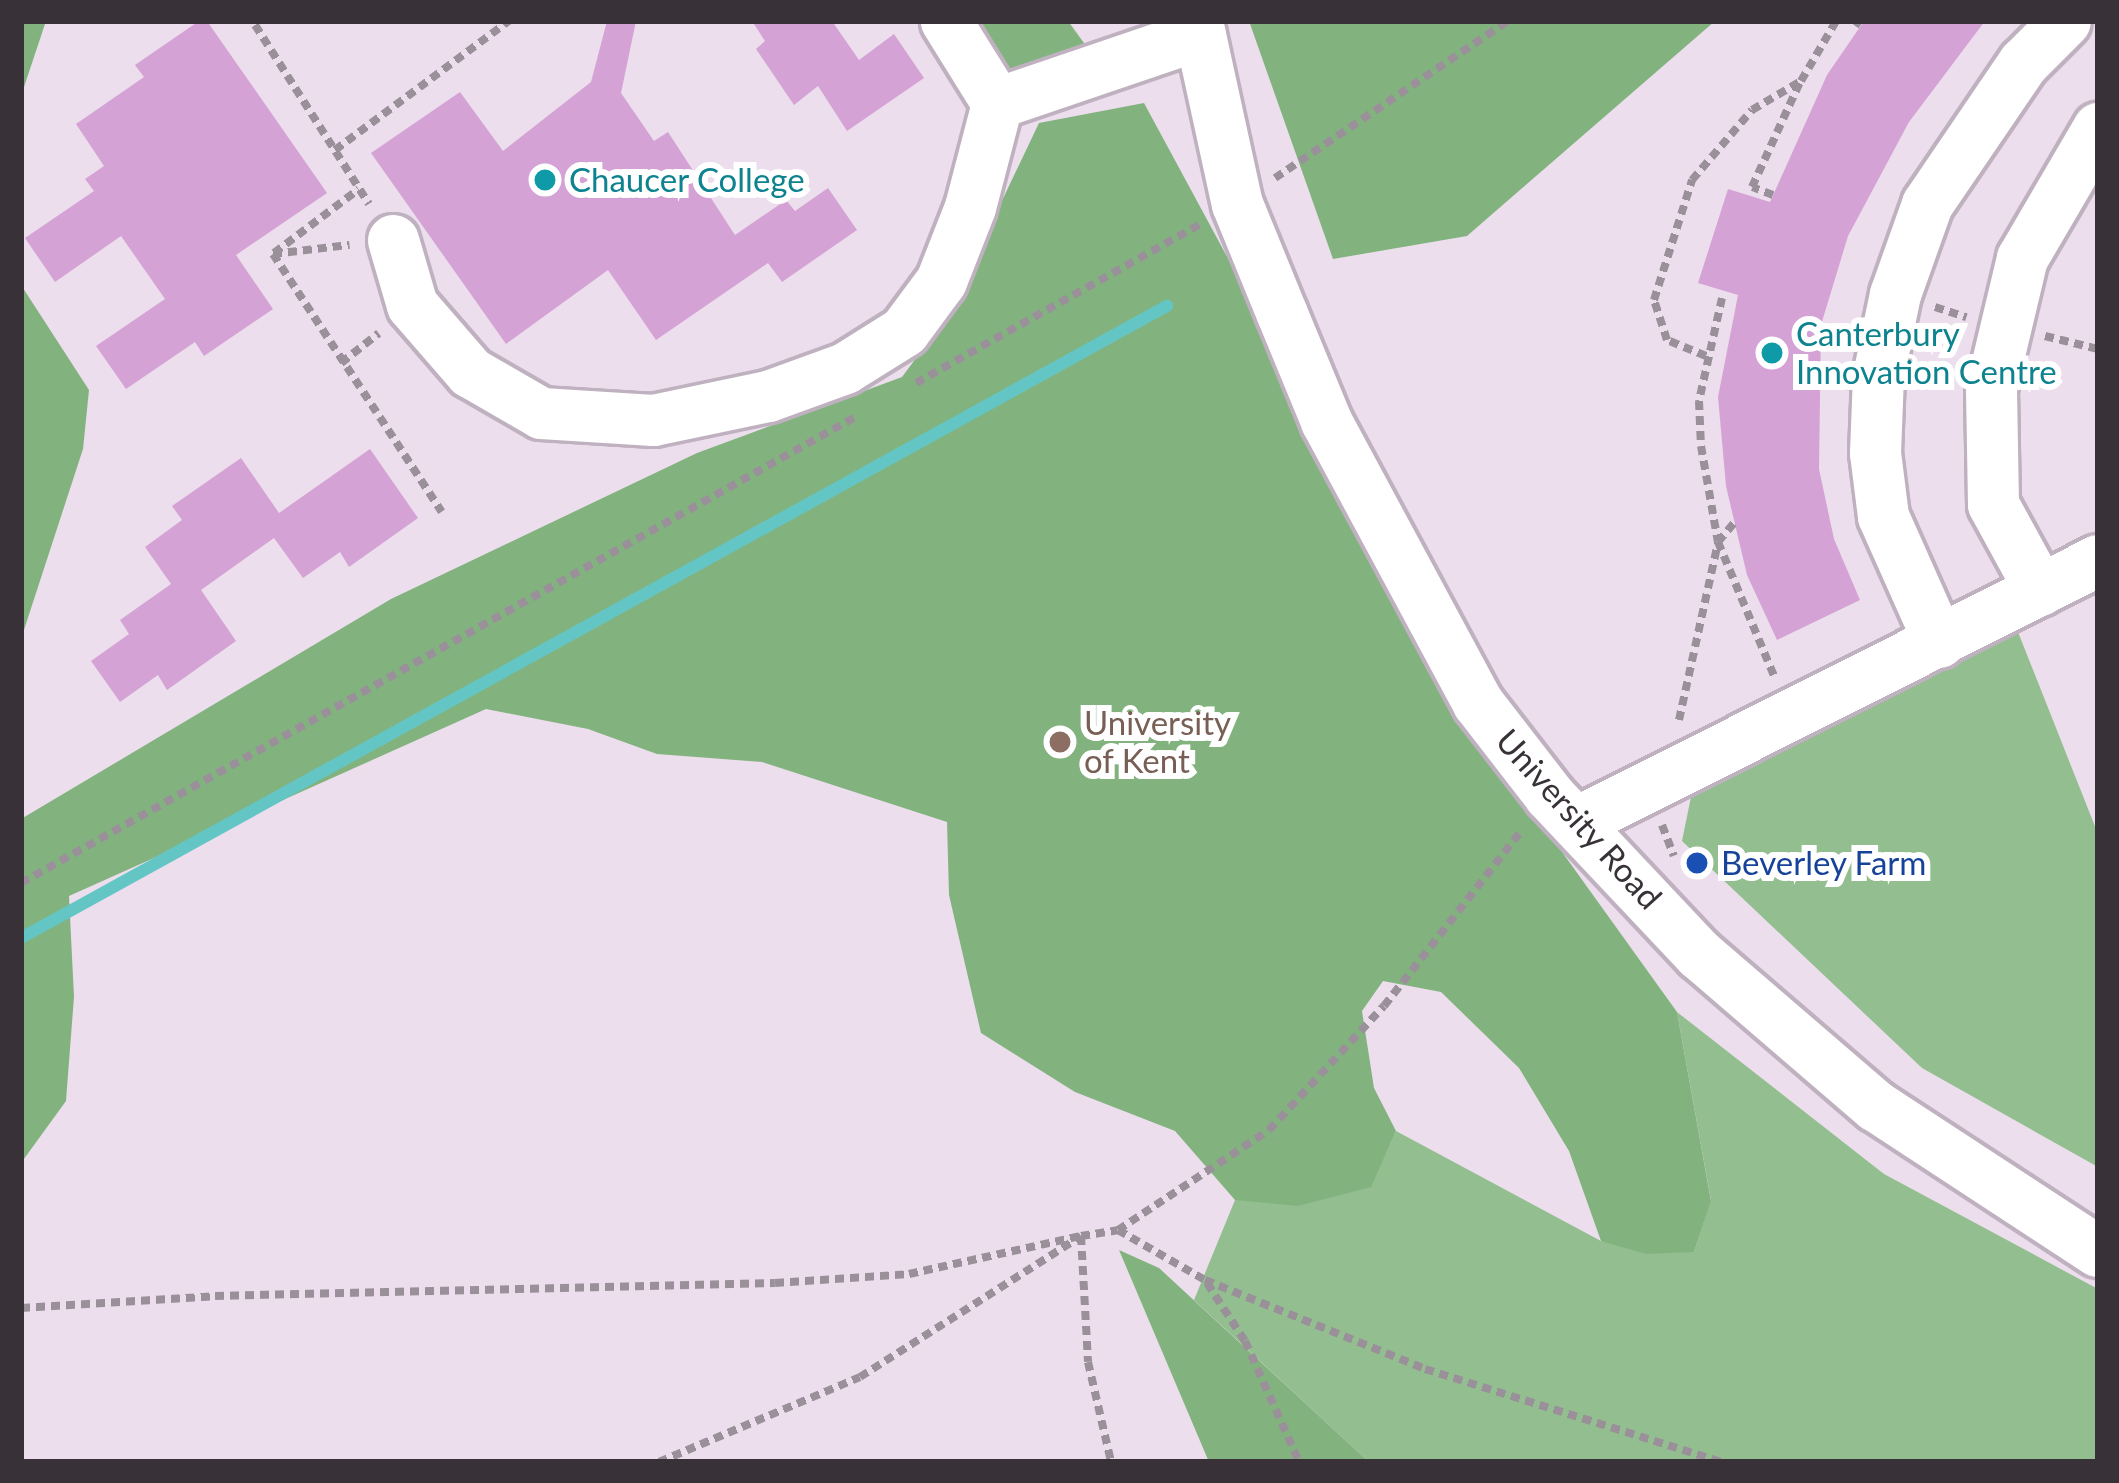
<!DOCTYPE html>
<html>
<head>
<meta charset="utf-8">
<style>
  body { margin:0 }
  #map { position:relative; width:2119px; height:1483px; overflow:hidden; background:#ecdeec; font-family:Lato,sans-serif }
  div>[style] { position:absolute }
  .green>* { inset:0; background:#93be90 }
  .forest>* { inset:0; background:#82b37f }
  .stream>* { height:12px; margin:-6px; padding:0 6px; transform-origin:6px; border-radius:6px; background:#64c5c5 }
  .building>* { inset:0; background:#d5a2d6 }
  .path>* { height:8px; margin-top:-4px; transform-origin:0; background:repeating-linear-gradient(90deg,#9a909a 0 9px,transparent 0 15px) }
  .roads { filter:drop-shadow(3px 0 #bfb1bf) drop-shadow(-3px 0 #bfb1bf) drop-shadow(0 3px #bfb1bf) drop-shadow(0 -3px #bfb1bf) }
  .minor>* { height:51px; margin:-25.5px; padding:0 25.5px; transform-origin:25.5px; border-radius:25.5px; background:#fff }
  .dots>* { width:33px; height:33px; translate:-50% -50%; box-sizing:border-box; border:6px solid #fff; border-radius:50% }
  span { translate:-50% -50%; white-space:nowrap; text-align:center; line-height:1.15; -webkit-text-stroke:12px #fff; paint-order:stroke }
  .culture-label { font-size:33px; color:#0d838f }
  .left { translate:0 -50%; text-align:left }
  .education-label { font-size:33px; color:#785e54 }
  .street-label { font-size:33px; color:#383238 }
  .transit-label { font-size:33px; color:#164399 }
  .frame { position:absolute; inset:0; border:24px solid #383238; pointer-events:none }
</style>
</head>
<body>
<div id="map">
  <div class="green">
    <i style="clip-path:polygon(2018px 632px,2098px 834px,2098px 1167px,1922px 1068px,1682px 841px,1692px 792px)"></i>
    <i style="clip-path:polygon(1677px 1012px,1884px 1174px,2098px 1289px,2098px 1462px,1369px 1462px,1194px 1300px,1235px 1200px,1377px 1172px,1396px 1131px,1601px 1241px,1694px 1252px,1711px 1200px)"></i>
  </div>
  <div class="forest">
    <i style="clip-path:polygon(21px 21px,46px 21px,21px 96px)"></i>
    <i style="clip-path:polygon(969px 21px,1068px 21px,1092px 54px,1002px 70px)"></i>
    <i style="clip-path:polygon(1249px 21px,1715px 21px,1467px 236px,1333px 259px)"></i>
    <i style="clip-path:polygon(1144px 103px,1509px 778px,1677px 1012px,1711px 1201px,1694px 1252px,1646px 1254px,1601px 1241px,1569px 1151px,1519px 1068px,1441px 992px,1383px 981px,1362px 1011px,1374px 1088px,1396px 1131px,1371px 1187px,1298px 1206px,1235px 1200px,1175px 1131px,1075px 1092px,981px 1033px,949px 895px,947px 822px,762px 762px,657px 754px,588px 729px,486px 709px,69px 896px,74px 997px,66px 1101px,21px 1163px,21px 819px,391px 599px,697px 453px,902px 377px,946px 318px,1039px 123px)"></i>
    <i style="clip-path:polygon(21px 285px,89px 390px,83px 449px,21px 639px)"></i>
    <i style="clip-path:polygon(1119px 1250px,1159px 1268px,1369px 1462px,1209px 1462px)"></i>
  </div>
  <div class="stream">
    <i style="left:21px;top:938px;width:1309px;rotate:-28.88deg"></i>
  </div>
  <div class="building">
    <i style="clip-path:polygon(199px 21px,207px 21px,327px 193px,236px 255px,273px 309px,204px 356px,195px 342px,126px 389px,96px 346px,165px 299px,121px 236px,55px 282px,25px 238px,94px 191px,85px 179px,104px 166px,76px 124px,144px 77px,135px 65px)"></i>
    <i style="clip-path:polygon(607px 21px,636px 21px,621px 93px,654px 141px,668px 132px,735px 235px,786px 200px,795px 211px,828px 188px,857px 230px,782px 282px,768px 263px,656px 340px,608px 270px,506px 344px,371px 153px,460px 92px,503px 151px,591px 82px)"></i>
    <i style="clip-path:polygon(752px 21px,832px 21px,859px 60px,894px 34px,924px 78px,847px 131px,818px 86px,794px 105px,756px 49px,765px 41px)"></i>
    <i style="clip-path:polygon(1864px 21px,1985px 21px,1909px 122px,1848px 236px,1821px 325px,1819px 469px,1834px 539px,1860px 600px,1777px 640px,1747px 575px,1726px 486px,1718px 397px,1738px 295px,1698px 283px,1728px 189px,1770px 202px,1827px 75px)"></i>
    <i style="clip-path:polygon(370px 449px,418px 518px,349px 567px,340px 552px,303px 578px,274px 538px,201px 590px,236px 641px,167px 690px,158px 675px,120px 702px,91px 661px,129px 634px,120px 620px,171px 584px,145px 547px,182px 520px,172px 506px,241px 458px,279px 513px)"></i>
  </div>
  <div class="path">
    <i style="left:1855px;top:21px;width:7px;rotate:34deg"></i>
    <i style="left:255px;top:25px;width:212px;rotate:57.5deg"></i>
    <i style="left:335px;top:150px;width:217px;rotate:-36.6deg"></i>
    <i style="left:1275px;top:178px;width:281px;rotate:-34deg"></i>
    <i style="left:1773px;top:195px;width:22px;rotate:-159deg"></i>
    <i style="left:1752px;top:187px;width:115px;rotate:-65.4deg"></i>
    <i style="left:274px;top:253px;width:106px;rotate:-37deg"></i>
    <i style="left:273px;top:254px;width:77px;rotate:-6.8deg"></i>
    <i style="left:273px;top:254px;width:308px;rotate:56.8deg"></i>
    <i style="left:1722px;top:298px;width:106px;rotate:102.6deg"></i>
    <i style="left:1699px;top:401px;width:45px;rotate:87.5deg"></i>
    <i style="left:1701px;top:446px;width:97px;rotate:80deg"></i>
    <i style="left:1718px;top:542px;width:145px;rotate:67.3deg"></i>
    <i style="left:1935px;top:307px;width:33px;rotate:18deg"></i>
    <i style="left:2045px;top:336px;width:55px;rotate:13.8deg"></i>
    <i style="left:1706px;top:356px;width:42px;rotate:-157.7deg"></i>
    <i style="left:1667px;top:340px;width:42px;rotate:-108deg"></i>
    <i style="left:1654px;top:300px;width:126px;rotate:-72.4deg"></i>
    <i style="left:1692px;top:180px;width:92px;rotate:-49.4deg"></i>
    <i style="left:1752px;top:110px;width:57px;rotate:-30.6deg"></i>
    <i style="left:1801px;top:81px;width:69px;rotate:-59.7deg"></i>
    <i style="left:341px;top:363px;width:48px;rotate:-38.3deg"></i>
    <i style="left:916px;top:383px;width:326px;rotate:-29.2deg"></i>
    <i style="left:1679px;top:720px;width:182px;rotate:-77.6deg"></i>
    <i style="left:1718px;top:542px;width:26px;rotate:-50deg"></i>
    <i style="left:1662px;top:825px;width:33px;rotate:69deg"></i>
    <i style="left:21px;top:883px;width:955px;rotate:-29.19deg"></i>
    <i style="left:1118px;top:1230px;width:100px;rotate:29.9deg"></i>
    <i style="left:1205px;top:1280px;width:237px;rotate:22deg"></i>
    <i style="left:1425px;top:1369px;width:310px;rotate:17.4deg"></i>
    <i style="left:1207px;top:1283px;width:69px;rotate:56.8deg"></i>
    <i style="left:1245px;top:1341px;width:133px;rotate:65.9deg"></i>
    <i style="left:21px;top:1308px;width:194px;rotate:-3.5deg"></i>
    <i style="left:215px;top:1296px;width:560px;rotate:-1.33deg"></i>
    <i style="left:775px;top:1283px;width:134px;rotate:-3.8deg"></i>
    <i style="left:909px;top:1274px;width:176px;rotate:-12.5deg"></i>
    <i style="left:1081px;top:1236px;width:126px;rotate:86.8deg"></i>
    <i style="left:1088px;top:1362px;width:103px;rotate:77deg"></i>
    <i style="left:659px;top:1462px;width:218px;rotate:-22.9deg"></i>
    <i style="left:860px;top:1377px;width:262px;rotate:-32.5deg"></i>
    <i style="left:1081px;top:1236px;width:37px;rotate:-9deg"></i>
    <i style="left:1118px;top:1230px;width:181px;rotate:-33.5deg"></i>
    <i style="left:1269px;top:1130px;width:169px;rotate:-47.2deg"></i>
    <i style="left:1384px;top:1006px;width:222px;rotate:-51.9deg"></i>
  </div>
  <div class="roads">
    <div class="minor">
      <i style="left:1197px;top:21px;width:187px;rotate:77.7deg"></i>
      <i style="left:1237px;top:204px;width:119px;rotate:67.8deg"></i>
      <i style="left:1282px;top:314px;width:116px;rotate:67.6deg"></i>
      <i style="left:1326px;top:421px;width:320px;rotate:61.7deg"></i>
      <i style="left:1478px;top:703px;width:116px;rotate:52.3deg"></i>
      <i style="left:1549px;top:795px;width:219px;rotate:46.7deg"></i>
      <i style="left:1699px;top:954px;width:233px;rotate:40.7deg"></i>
      <i style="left:1876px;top:1106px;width:265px;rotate:33.2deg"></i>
      <i style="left:997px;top:103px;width:214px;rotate:-18.8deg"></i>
      <i style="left:393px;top:240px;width:68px;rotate:73.7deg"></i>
      <i style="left:412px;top:305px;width:89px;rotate:49.1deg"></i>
      <i style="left:470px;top:372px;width:82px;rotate:30deg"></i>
      <i style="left:541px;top:413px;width:112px;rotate:3.6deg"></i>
      <i style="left:653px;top:420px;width:117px;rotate:-11.8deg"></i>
      <i style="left:768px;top:396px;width:82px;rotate:-20deg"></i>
      <i style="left:845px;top:368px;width:70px;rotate:-32.1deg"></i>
      <i style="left:904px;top:331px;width:62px;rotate:-53.5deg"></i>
      <i style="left:941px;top:281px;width:79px;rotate:-68.6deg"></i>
      <i style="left:970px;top:207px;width:107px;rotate:-75.4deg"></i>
      <i style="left:997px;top:103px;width:97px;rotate:-121.9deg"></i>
      <i style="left:2040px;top:590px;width:98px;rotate:-118.7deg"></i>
      <i style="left:1993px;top:504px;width:116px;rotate:-91deg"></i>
      <i style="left:1991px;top:388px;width:134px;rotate:-76.6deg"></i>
      <i style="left:2022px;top:258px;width:151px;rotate:-59.7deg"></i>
      <i style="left:1939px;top:642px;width:138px;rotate:-114deg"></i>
      <i style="left:1883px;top:516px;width:64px;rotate:-97.2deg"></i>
      <i style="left:1875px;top:453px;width:77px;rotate:-87.8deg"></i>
      <i style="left:1878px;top:376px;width:84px;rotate:-78.3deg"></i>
      <i style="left:1895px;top:294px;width:96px;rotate:-70.4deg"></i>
      <i style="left:1927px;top:204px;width:171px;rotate:-55.8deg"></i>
      <i style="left:2023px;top:63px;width:59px;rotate:-45deg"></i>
      <i style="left:1579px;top:821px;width:581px;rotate:-26.7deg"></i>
    </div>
  </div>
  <div class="dots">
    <i style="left:545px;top:180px;background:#0f9aa8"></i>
    <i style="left:1772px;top:353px;background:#0f9aa8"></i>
    <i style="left:1060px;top:742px;background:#8d6e63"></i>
    <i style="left:1697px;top:863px;background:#1a4fb4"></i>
  </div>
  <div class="culture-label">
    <span class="left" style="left:569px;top:180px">Chaucer College</span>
    <span class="left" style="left:1796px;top:353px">Canterbury<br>Innovation Centre</span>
  </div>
  <div class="education-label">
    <span class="left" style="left:1084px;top:742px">University<br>of Kent</span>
  </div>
  <div class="street-label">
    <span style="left:1579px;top:819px;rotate:48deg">University Road</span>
  </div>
  <div class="transit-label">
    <span class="left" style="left:1721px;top:863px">Beverley Farm</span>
  </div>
  <div class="frame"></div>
</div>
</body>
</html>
